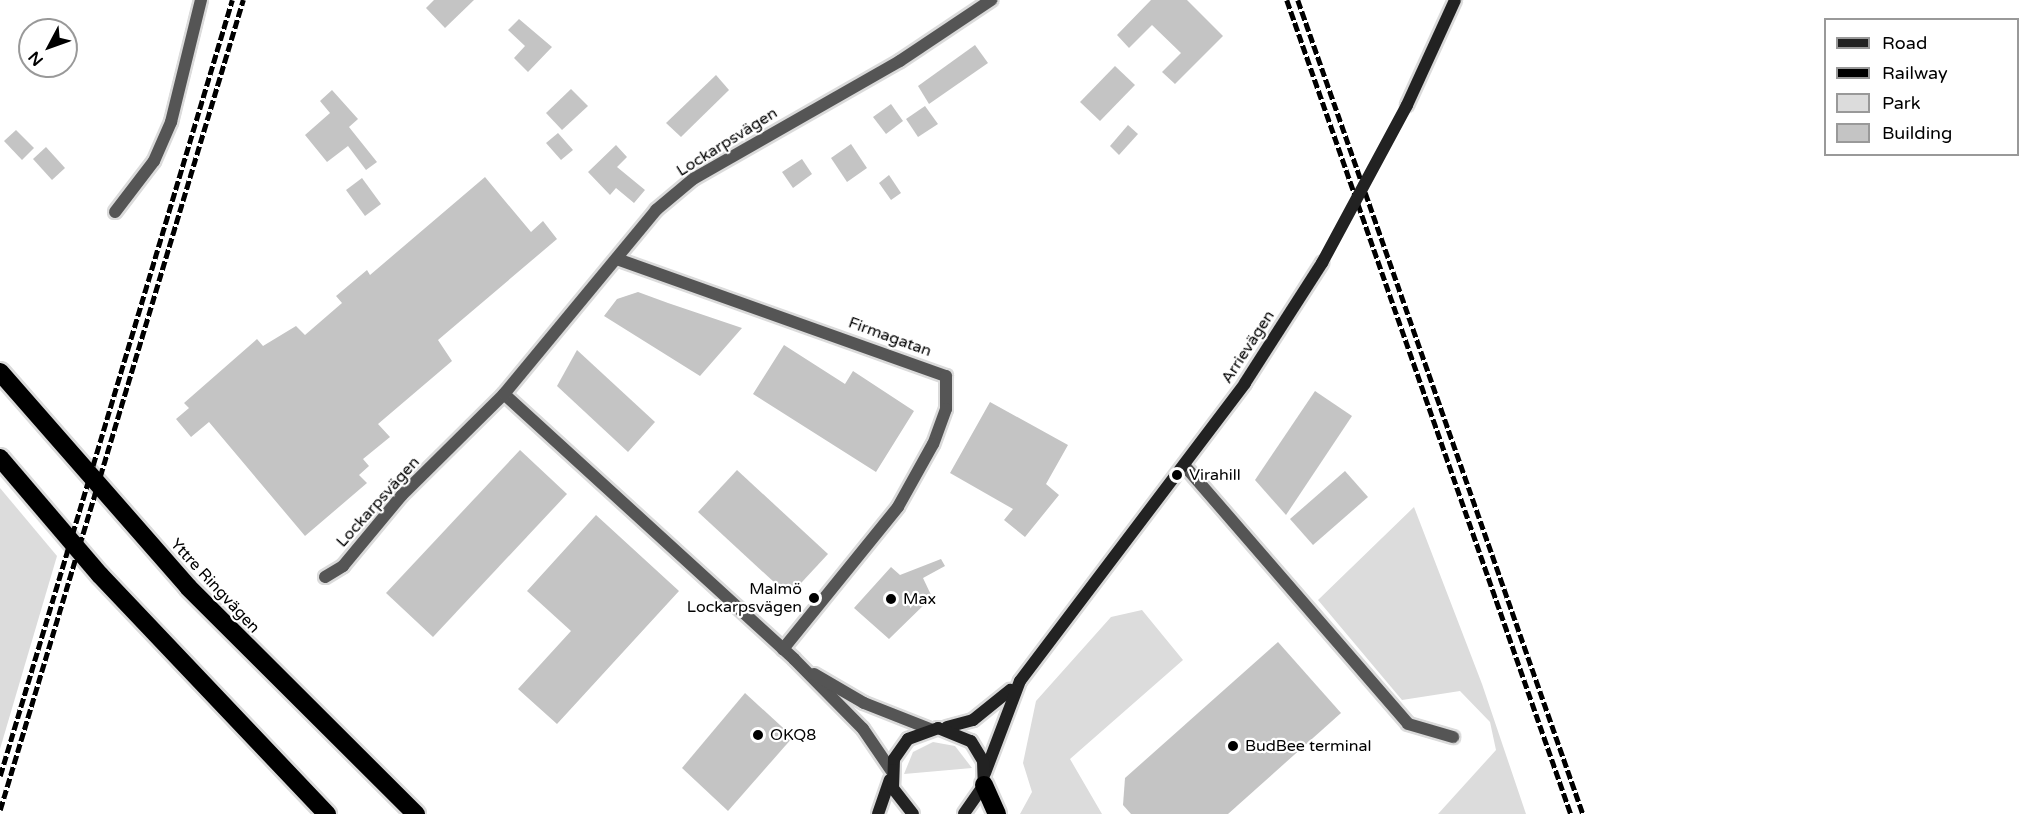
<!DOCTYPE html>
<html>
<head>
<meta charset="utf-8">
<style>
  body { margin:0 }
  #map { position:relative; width:2037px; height:814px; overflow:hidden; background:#fff; font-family:"Varela Round",sans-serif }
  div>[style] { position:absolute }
  .green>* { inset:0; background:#dcdcdc }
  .building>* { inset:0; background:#c4c4c4 }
  .roads { filter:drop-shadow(2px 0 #dbdbdb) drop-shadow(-2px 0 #dbdbdb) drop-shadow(0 2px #dbdbdb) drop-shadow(0 -2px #dbdbdb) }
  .street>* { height:12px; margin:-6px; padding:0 6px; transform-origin:6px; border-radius:6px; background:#555 }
  .secondary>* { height:12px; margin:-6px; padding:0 6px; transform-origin:6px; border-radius:6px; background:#222 }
  .highway>* { height:18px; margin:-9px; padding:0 9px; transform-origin:9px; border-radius:9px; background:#000 }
  .rail>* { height:4.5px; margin-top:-2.25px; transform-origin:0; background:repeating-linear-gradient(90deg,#000 0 9px,transparent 0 12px) }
  .secondary-bridge>* { height:12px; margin:-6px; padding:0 6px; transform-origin:6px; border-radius:6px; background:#222 }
  .dots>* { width:16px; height:16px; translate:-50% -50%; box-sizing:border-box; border:3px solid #fff; border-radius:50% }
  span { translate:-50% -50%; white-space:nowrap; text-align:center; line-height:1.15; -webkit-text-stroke:4.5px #fff; paint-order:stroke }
  .street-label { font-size:16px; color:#000 }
  .poi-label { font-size:16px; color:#000 }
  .left { translate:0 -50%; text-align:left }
  .right { translate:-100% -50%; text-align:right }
  .legend { position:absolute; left:1824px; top:18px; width:195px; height:138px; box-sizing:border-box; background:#fff; border:2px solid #999; margin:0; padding:8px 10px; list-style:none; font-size:18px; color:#000 }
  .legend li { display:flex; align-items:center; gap:12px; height:30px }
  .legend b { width:30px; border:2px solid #999 }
  .north { position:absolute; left:18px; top:18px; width:60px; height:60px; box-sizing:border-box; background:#fff; border:2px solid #999; border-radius:50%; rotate:229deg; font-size:16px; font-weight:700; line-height:24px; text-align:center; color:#000 }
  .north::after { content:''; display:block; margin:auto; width:21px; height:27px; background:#000; clip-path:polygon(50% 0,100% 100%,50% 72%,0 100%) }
</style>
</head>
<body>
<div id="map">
  <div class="green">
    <i style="clip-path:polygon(0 488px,57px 556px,0 749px)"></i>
    <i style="clip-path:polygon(1414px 507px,1482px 684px,1526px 814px,1438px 814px,1496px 750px,1490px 722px,1460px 691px,1402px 700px,1318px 600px)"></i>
    <i style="clip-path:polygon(1142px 610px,1183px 660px,1070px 759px,1102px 814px,1020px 814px,1032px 792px,1023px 763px,1036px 701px,1111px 617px)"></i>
    <i style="clip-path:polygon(933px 742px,955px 746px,972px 768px,904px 774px,913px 752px)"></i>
  </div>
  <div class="building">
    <i style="clip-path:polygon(434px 0,474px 0,445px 28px,426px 8px)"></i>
    <i style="clip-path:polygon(1151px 0,1187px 0,1223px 36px,1175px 84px,1162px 72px,1181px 53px,1152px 25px,1129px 48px,1117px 35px)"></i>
    <i style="clip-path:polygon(519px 19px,552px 47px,528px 72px,514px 58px,525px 46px,508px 30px)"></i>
    <i style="clip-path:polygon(975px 45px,988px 63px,929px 104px,918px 86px)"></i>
    <i style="clip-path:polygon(1115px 66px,1135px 85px,1100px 121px,1080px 102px)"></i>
    <i style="clip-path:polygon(716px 75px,729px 90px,681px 137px,666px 123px)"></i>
    <i style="clip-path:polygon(571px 89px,588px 106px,562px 130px,546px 113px)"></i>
    <i style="clip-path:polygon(332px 90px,358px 119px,349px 127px,377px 162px,366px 170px,348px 146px,327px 162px,305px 135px,330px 113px,320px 101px)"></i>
    <i style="clip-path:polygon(891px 104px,903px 121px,886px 134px,873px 117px)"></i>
    <i style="clip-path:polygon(925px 106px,938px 124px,918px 137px,906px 119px)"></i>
    <i style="clip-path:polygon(1128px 125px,1138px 134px,1119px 155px,1110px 146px)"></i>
    <i style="clip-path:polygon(16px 130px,34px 148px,22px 160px,4px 141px)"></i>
    <i style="clip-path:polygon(558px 133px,573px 150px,561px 160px,546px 143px)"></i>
    <i style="clip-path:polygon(851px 144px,867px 168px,847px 182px,831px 158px)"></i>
    <i style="clip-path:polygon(616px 145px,627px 157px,617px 167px,645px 190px,634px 203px,616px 188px,610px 195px,588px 172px)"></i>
    <i style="clip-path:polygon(46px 147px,65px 168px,52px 180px,33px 159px)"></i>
    <i style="clip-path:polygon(802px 159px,812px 174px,793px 188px,782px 172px)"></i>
    <i style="clip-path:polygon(889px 175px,901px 193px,891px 200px,879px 183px)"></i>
    <i style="clip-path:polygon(485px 177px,531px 232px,543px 221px,557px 239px,438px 340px,452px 361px,378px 424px,390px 437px,363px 459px,369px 466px,359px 475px,367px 483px,305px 536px,209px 422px,191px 437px,176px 419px,189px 408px,184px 403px,257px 339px,263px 346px,296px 326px,305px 335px,342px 303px,336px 296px,367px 270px,370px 275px)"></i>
    <i style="clip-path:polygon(362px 178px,381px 204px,365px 216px,346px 190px)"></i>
    <i style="clip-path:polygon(638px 292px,668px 303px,742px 328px,700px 376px,604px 316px,617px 299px)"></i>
    <i style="clip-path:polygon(784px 345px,845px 384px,853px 371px,914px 411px,876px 472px,753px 394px)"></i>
    <i style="clip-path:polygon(577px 350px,655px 422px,628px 452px,557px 386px)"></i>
    <i style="clip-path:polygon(1315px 391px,1352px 416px,1286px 515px,1255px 480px)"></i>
    <i style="clip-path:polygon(990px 402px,1068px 445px,1046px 484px,1059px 495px,1025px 537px,1004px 520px,1013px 509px,950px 473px)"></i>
    <i style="clip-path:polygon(520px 450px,567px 494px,433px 637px,386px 593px)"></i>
    <i style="clip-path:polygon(737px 470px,828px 554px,789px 596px,698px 512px)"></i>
    <i style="clip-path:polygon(1345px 471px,1368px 497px,1313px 545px,1290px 519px)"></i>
    <i style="clip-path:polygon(596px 515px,679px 591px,557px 724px,518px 689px,571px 631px,527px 591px)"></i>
    <i style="clip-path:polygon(941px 559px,945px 566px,923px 578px,932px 597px,889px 639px,854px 608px,891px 567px,900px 575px)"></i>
    <i style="clip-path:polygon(1278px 642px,1341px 713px,1228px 814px,1131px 814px,1123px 805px,1125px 778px)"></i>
    <i style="clip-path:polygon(745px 693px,793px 737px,728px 811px,682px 768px)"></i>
  </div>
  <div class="roads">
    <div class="street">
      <i style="left:115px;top:212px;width:64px;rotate:-52.6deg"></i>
      <i style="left:154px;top:161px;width:43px;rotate:-66.4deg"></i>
      <i style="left:171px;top:122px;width:126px;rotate:-76.2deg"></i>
      <i style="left:617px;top:259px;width:349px;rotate:19.6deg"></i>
      <i style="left:946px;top:376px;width:33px;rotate:90deg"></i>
      <i style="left:946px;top:409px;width:37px;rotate:110deg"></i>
      <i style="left:933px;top:444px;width:72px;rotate:119.1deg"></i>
      <i style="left:898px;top:507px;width:183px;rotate:129deg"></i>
      <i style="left:504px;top:394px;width:393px;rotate:42.4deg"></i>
      <i style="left:794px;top:659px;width:98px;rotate:45.4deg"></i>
      <i style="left:863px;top:729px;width:50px;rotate:55.7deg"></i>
      <i style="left:1184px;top:465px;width:342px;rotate:49.1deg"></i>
      <i style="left:1408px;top:724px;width:47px;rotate:16.1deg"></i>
      <i style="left:325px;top:577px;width:21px;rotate:-31deg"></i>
      <i style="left:343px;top:566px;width:92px;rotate:-50.3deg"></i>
      <i style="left:402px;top:495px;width:144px;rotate:-44.7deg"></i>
      <i style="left:504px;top:394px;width:239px;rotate:-50.4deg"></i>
      <i style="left:656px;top:210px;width:48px;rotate:-40deg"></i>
      <i style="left:693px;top:179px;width:238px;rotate:-29.7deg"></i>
      <i style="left:900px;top:61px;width:110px;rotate:-33.8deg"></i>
      <i style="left:814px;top:674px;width:58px;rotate:30.1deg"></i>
      <i style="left:864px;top:703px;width:71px;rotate:21.5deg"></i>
    </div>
    <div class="secondary">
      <i style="left:1407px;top:105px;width:115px;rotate:-65.4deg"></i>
      <i style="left:947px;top:727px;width:27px;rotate:-15deg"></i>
      <i style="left:973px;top:720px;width:48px;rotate:-39deg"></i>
      <i style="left:985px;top:773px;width:98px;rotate:-69.2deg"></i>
      <i style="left:1020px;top:681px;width:373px;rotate:-52.9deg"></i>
      <i style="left:1245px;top:383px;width:143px;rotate:-57.3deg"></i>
      <i style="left:878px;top:814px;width:36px;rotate:-71deg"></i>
      <i style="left:913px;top:814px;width:33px;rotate:-128deg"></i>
      <i style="left:893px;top:788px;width:29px;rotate:-88deg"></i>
      <i style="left:894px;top:759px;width:24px;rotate:-55deg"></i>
      <i style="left:908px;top:739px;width:32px;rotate:-20deg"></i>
      <i style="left:938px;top:728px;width:35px;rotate:22deg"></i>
      <i style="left:971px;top:741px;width:23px;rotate:59deg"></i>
      <i style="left:983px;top:761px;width:24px;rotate:88deg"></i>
      <i style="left:984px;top:785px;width:35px;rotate:125deg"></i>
    </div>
    <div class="highway">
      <i style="left:0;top:372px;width:286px;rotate:48.8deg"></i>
      <i style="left:188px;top:587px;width:322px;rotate:44.9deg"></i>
      <i style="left:0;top:458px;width:154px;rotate:49.5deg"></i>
      <i style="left:100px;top:575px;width:330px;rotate:46.5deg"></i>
      <i style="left:984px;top:785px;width:32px;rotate:66deg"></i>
    </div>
  </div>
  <div class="rail">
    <i style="left:1287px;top:0;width:862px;rotate:70.77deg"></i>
    <i style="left:1298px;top:0;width:862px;rotate:70.7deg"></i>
    <i style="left:0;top:776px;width:810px;rotate:-73.35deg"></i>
    <i style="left:0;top:810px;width:846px;rotate:-73.3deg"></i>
  </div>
  <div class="secondary-bridge">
    <i style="left:1322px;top:263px;width:179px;rotate:-61.7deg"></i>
  </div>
  <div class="dots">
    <i style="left:1177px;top:475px;background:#000"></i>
    <i style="left:814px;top:598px;background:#000"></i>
    <i style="left:891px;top:599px;background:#000"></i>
    <i style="left:758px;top:735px;background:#000"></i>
    <i style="left:1233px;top:746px;background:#000"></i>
  </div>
  <div class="street-label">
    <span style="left:727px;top:142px;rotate:-32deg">Lockarpsvägen</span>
    <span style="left:890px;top:337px;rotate:20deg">Firmagatan</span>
    <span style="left:1248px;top:347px;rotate:-57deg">Arrievägen</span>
    <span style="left:378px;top:502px;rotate:-48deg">Lockarpsvägen</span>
    <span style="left:215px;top:586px;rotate:47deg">Yttre Ringvägen</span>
  </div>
  <div class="poi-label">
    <span class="left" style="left:1189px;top:475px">Virahill</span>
    <span class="right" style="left:802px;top:598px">Malmö<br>Lockarpsvägen</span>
    <span class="left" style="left:903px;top:599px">Max</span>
    <span class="left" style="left:770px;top:735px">OKQ8</span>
    <span class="left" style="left:1245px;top:746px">BudBee terminal</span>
  </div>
  <ul class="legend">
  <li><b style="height:8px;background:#222"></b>Road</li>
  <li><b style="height:8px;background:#000"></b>Railway</li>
  <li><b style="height:16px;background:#dcdcdc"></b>Park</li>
  <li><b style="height:16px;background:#c4c4c4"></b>Building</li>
  </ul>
  <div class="north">N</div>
</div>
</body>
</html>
